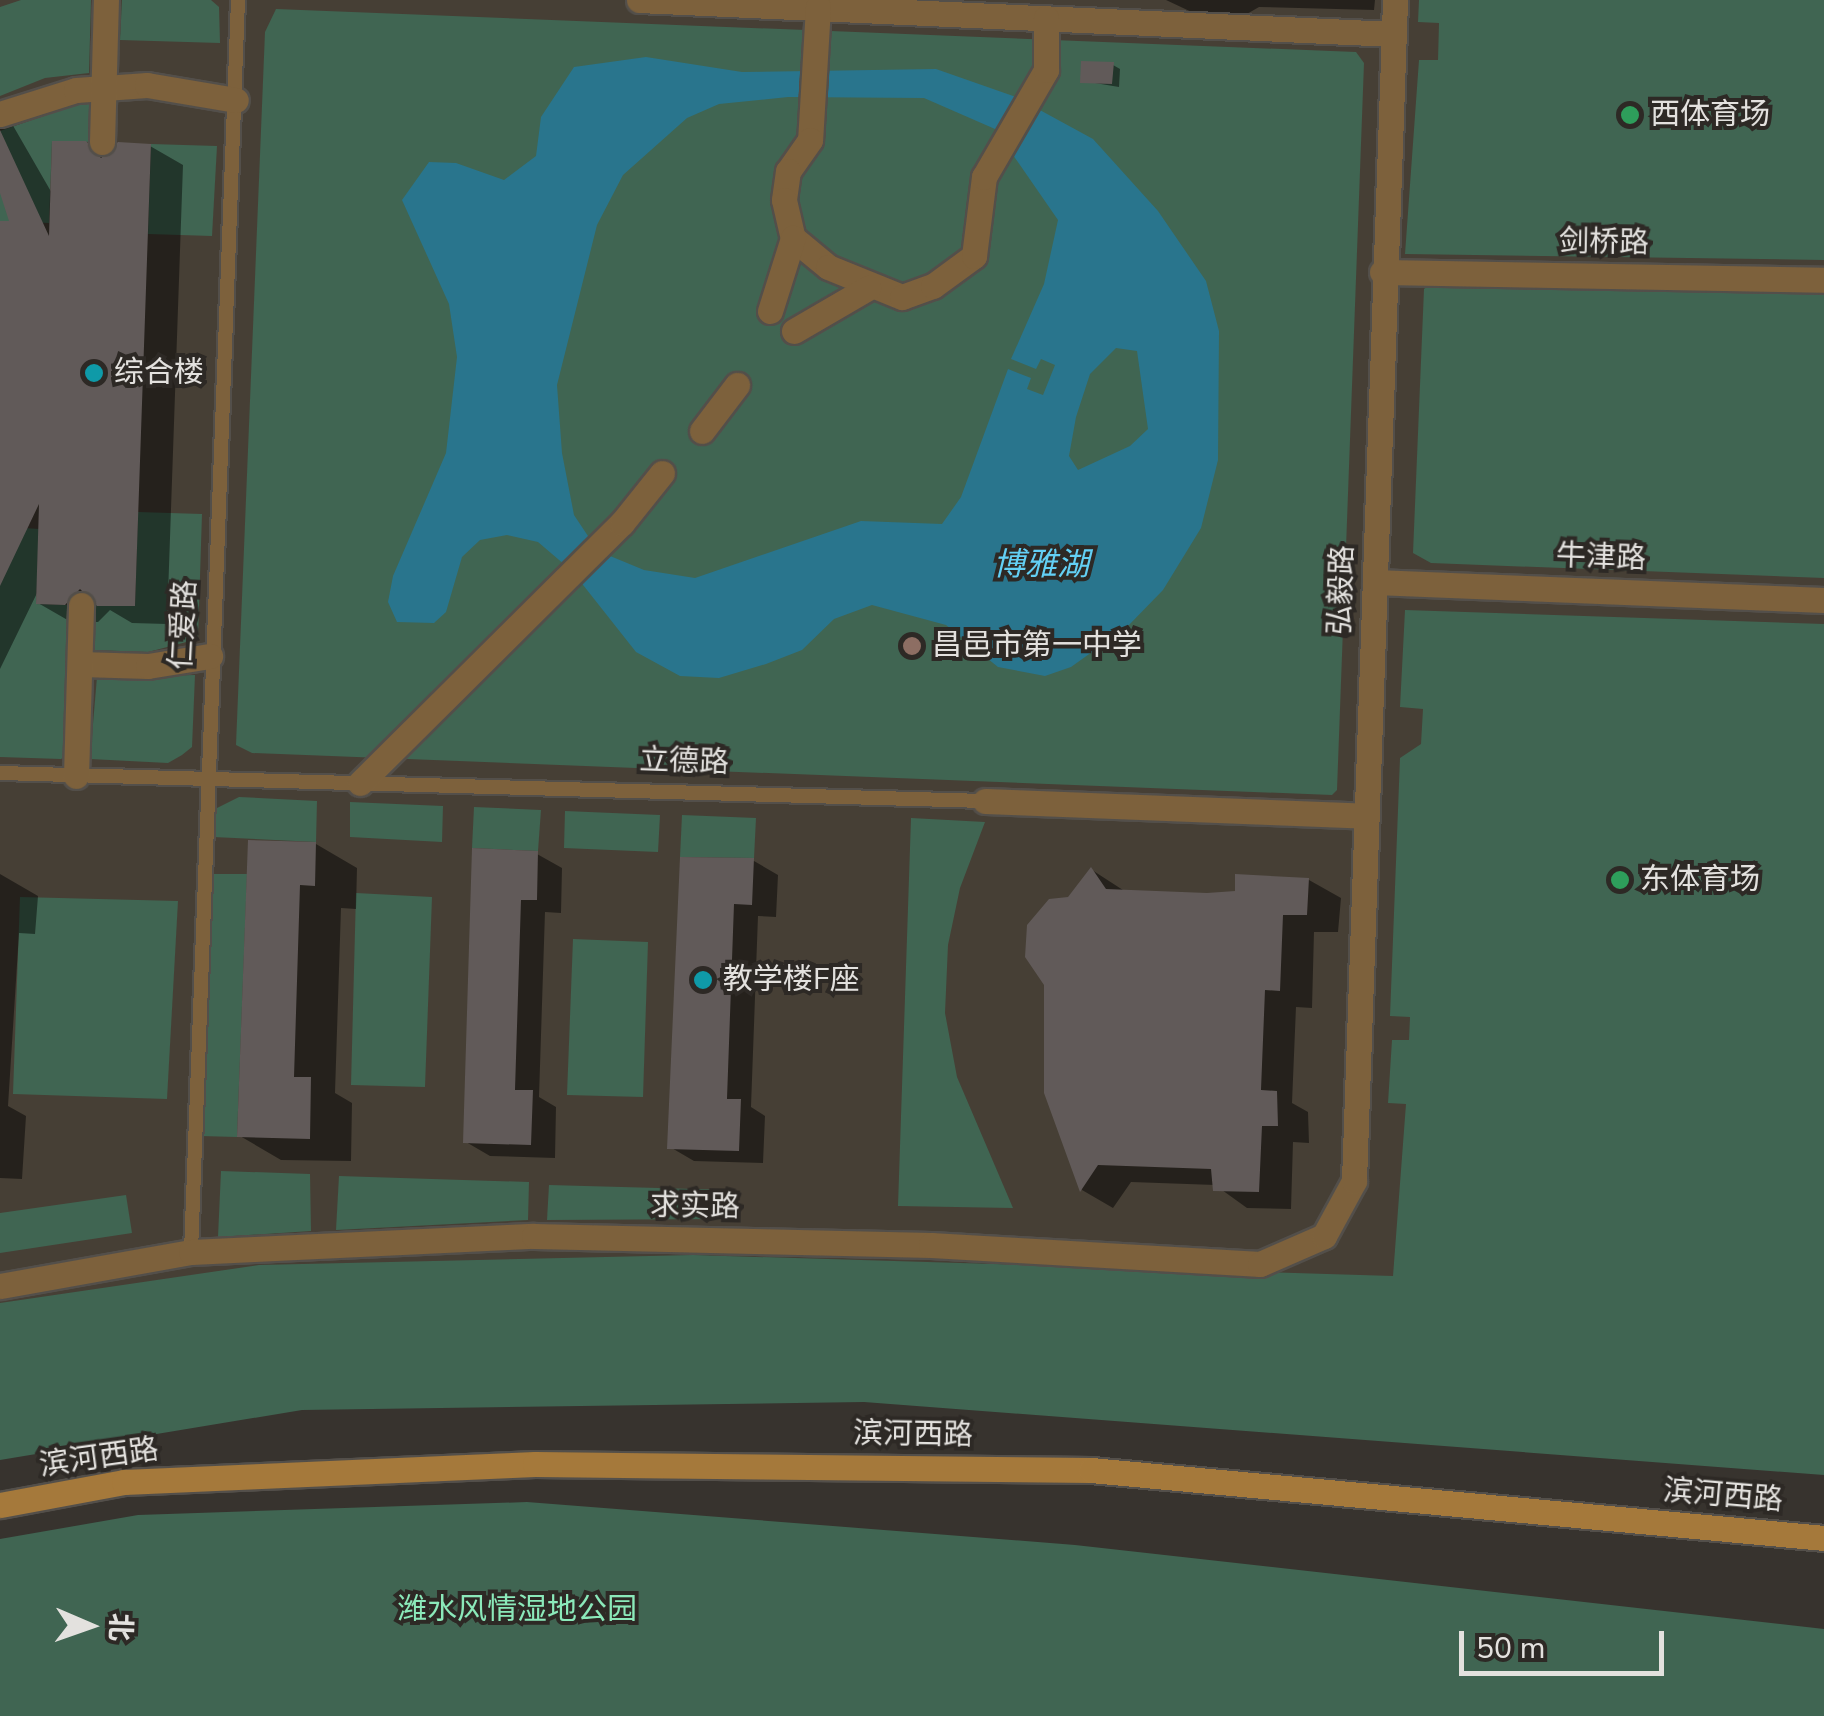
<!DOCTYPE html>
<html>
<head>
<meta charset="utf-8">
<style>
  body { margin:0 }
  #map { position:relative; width:1824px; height:1716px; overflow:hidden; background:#37332e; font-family:"Nunito Sans","Noto Sans SC",sans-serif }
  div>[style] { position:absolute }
  .built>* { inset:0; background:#463f35 }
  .green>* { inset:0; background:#406552 }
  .water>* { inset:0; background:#29758d }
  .shadow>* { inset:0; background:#0007 }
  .building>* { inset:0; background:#615a59 }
  .roads { filter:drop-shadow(2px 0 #534f4a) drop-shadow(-2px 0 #534f4a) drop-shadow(0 2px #534f4a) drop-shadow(0 -2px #534f4a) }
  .lane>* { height:14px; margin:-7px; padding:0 7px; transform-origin:7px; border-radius:7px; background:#7d613c }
  .street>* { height:25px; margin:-12.5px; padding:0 12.5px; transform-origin:12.5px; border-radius:12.5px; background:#7d613c }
  .secondary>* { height:25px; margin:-12.5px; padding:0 12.5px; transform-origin:12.5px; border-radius:12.5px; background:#a5793b }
  .dots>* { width:28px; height:28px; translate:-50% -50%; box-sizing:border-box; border:5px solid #2d2925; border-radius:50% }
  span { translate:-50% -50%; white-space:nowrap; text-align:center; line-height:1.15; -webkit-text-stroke:8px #2d2925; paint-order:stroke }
  .poi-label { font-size:30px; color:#e3e1de }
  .left { translate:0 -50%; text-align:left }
  .street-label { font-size:30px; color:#e3e1de }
  .park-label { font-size:30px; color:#8be9ba }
  .water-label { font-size:32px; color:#63d0f5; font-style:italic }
  .north { position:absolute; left:40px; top:1576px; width:100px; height:100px; -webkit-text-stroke:8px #2d2925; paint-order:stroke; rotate:92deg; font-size:28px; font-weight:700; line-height:40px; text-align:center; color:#e3e1de }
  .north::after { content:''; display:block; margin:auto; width:35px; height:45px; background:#e3e1de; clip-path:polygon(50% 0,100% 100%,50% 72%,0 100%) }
  .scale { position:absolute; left:1459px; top:1631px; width:205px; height:45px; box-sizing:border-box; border:5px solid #e3e1de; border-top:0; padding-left:12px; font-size:30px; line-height:35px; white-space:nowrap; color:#e3e1de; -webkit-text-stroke:8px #2d2925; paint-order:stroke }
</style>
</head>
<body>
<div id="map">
  <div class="built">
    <i style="clip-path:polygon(0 0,1824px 0,1824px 1335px,0 1336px)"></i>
  </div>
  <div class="green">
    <i style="clip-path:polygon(21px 0,91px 0,89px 73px,45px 78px,0 96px,0 7px)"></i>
    <i style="clip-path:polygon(122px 0,211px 0,219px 7px,220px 43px,120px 40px)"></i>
    <i style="clip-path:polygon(1419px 0,1824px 0,1824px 260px,1405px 254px,1419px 60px,1438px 60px,1439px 23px,1418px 22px)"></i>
    <i style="clip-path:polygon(276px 9px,1356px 52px,1364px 63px,1337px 790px,1332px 795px,252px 753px,236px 745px,265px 32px)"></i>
    <i style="clip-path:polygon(90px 100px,91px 142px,52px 141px,49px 223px,0 221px,0 131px)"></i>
    <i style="clip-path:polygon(151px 144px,217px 146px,212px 236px,148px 234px)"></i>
    <i style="clip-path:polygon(1440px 277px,1824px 290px,1824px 578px,1431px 563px,1413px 553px,1424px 289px)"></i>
    <i style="clip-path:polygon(138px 512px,202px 514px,198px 639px,148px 652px,93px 650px,92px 605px,135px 606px)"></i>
    <i style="clip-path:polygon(24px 528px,39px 529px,36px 604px,73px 605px,71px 753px,61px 759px,0 757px,0 553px,16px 552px)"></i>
    <i style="clip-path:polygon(1405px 610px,1824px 624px,1824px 1475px,864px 1402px,302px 1410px,0 1460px,0 1303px,259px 1265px,693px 1255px,1393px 1276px,1406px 1104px,1388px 1103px,1392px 1040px,1409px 1040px,1410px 1017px,1390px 1016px,1400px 758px,1421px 744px,1423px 709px,1400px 707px)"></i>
    <i style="clip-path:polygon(195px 675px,192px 747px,182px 755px,168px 763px,90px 759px,97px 677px)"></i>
    <i style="clip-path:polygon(239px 797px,317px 801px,316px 842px,213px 837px,213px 810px)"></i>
    <i style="clip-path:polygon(350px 802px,443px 806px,442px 842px,350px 837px)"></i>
    <i style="clip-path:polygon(474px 807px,541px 810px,538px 851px,472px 848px)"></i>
    <i style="clip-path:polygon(565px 811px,660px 815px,658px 852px,564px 848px)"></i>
    <i style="clip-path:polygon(682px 815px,756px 818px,754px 858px,680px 857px)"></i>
    <i style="clip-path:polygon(911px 818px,985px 822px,960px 888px,948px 945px,945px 1013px,957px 1077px,1013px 1208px,898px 1206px)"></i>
    <i style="clip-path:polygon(209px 874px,247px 874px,237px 1137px,200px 1136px)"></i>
    <i style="clip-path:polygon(356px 893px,432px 897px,425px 1087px,351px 1085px)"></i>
    <i style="clip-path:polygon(20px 897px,178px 901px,167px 1099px,13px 1094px)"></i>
    <i style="clip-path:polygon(573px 939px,648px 942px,643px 1097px,567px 1095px)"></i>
    <i style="clip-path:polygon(221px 1171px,310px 1174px,311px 1231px,218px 1237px)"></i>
    <i style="clip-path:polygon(339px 1176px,529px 1182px,528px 1220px,336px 1230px)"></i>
    <i style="clip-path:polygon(549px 1185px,731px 1190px,728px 1219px,547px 1220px)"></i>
    <i style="clip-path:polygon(126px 1195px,132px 1233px,0 1253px,0 1213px)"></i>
    <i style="clip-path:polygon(527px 1502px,1075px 1545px,1824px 1629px,1824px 1716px,0 1716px,0 1539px,138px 1515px)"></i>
  </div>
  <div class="water">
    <i style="clip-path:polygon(evenodd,646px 57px,742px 72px,936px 69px,1016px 97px,1093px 139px,1158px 211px,1206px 281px,1219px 331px,1218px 460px,1201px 528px,1163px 590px,1127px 627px,1071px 667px,1045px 676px,998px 667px,946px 625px,872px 605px,834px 619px,802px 650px,766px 664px,719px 678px,680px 676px,636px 652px,572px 571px,538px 542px,507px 535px,480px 540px,462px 557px,446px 612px,434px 623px,397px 622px,388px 602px,393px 576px,446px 453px,457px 357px,449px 304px,402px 200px,429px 162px,456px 163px,504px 180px,536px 156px,541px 117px,574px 67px,646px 57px,788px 97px,924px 98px,995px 129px,1058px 220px,1044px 284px,1011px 359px,1036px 369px,1041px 359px,1055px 365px,1043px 395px,1027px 389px,1031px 378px,1008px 369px,961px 497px,942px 524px,861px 521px,695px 578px,644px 570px,598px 551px,574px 515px,562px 453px,557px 385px,597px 225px,623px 175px,687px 118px,719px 104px,788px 97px,646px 57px,1116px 348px,1137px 351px,1148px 429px,1130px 446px,1078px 470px,1069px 456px,1076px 417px,1090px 374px,1116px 348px)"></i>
  </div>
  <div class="shadow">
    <i style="clip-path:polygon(1166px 0,1375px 0,1374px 10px,1259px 7px,1233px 22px,1215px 23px)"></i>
    <i style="clip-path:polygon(1113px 65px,1120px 69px,1119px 87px,1083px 81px)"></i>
    <i style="clip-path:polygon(0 103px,53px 195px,85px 144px,106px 156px,150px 146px,183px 165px,167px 624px,132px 623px,110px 610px,98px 622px,71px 622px,38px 603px,39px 589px,0 669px,0 223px,13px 224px,0 185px)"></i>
    <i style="clip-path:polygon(251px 842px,316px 844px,357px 868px,356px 909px,341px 908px,335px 1093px,352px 1103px,351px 1161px,281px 1160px,240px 1136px)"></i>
    <i style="clip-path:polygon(475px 851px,537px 854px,562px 868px,561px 913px,545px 912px,539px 1097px,556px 1107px,555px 1158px,490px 1156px,466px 1142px)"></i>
    <i style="clip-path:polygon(682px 859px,754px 861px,778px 875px,776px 917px,758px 916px,751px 1107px,765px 1116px,763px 1163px,694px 1161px,670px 1147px)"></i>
    <i style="clip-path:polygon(1092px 870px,1126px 892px,1207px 896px,1309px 880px,1341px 898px,1338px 932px,1314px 932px,1312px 1008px,1296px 1007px,1292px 1103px,1308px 1112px,1309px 1143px,1293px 1142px,1291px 1209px,1247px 1208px,1215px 1185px,1131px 1182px,1113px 1208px,1082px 1190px,1047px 1092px,1070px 900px)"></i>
    <i style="clip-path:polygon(0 874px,38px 896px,35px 934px,19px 933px,8px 1106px,26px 1116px,22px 1179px,0 1178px)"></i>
  </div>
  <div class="building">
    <i style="clip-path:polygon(1081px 61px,1114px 62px,1112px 84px,1080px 83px)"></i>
    <i style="clip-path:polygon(0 130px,49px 236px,52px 141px,86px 141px,101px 158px,118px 142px,151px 144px,135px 606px,97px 606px,80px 589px,65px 605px,36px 604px,39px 504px,0 586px,0 221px,9px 221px,0 193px)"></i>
    <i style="clip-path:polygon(248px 840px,316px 842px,315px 886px,300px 885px,294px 1077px,311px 1077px,310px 1139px,237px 1137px)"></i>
    <i style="clip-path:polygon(472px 848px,538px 851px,537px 900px,521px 900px,515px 1090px,533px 1090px,531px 1145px,463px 1143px)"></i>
    <i style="clip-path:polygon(680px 857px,754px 858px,752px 905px,734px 904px,727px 1099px,741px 1099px,739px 1151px,667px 1149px)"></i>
    <i style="clip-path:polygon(1091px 867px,1106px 889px,1207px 893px,1235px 891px,1235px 874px,1309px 878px,1307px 915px,1283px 915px,1280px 991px,1265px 990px,1261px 1090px,1277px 1091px,1278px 1126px,1262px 1126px,1259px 1192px,1213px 1191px,1211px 1169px,1098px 1165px,1080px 1192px,1044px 1093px,1044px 985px,1025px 957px,1027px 925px,1049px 899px,1068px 897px)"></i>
  </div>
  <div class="roads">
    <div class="lane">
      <i style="left:0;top:773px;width:985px;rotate:1.63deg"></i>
      <i style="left:191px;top:1252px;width:1253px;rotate:-87.85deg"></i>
    </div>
    <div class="street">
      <i style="left:639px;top:0;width:755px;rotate:2.58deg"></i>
      <i style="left:818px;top:7px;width:133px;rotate:93.4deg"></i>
      <i style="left:810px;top:140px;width:38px;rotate:125deg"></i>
      <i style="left:788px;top:171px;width:29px;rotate:98deg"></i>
      <i style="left:784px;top:200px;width:39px;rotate:77deg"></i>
      <i style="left:793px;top:238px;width:45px;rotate:39.6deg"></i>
      <i style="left:828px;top:267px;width:80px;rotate:22.1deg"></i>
      <i style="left:902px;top:297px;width:33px;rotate:-20deg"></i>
      <i style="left:933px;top:286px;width:51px;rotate:-36.2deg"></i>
      <i style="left:974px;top:256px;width:80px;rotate:-82.8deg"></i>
      <i style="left:984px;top:177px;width:124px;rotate:-59.9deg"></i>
      <i style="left:1046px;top:70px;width:52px;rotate:-90deg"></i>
      <i style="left:0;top:114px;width:80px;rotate:-17.5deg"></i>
      <i style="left:76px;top:90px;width:71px;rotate:-4deg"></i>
      <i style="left:147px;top:85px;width:90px;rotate:9.6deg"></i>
      <i style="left:102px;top:142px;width:142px;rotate:-88.4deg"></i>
      <i style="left:1382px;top:272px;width:442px;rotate:1deg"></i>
      <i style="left:770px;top:311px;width:77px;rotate:-72.5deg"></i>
      <i style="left:794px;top:331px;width:86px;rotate:-30.2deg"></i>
      <i style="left:702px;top:431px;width:58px;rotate:-52.7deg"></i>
      <i style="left:1375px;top:582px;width:449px;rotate:2.3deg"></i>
      <i style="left:80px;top:664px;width:68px;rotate:1.7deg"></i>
      <i style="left:148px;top:666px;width:63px;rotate:-9.2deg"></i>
      <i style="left:76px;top:776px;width:171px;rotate:-88.3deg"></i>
      <i style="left:360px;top:783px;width:369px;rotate:-44.8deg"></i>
      <i style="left:622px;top:523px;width:64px;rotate:-51.3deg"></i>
      <i style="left:985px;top:801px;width:382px;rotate:2.2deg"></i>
      <i style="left:0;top:1286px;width:194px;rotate:-10.1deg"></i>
      <i style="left:191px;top:1252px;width:343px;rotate:-2.7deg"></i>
      <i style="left:534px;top:1236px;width:397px;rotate:1.3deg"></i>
      <i style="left:931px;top:1245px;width:330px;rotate:3.3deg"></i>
      <i style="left:1260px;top:1264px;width:70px;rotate:-23.6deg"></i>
      <i style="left:1324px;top:1236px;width:63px;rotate:-61.4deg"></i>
      <i style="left:1354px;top:1181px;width:1182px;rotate:-88.01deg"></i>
    </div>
    <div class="secondary">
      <i style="left:0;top:1505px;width:126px;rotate:-10.5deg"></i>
      <i style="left:124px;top:1482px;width:411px;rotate:-2.5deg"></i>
      <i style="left:535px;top:1464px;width:556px;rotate:0.62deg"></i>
      <i style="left:1091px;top:1470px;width:736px;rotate:5.3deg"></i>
    </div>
  </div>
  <div class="dots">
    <i style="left:1630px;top:115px;background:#2e9e5b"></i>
    <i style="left:94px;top:373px;background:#0f9aa8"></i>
    <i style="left:912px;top:646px;background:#8d6e63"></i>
    <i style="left:1620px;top:880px;background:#2e9e5b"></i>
    <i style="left:703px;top:980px;background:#0f9aa8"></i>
  </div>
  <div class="poi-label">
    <span class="left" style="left:1650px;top:115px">西体育场</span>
    <span class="left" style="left:114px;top:373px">综合楼</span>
    <span class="left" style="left:932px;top:646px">昌邑市第一中学</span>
    <span class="left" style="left:1640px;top:880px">东体育场</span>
    <span class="left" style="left:723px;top:980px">教学楼F座</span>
  </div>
  <div class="street-label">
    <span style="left:1604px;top:243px;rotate:1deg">剑桥路</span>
    <span style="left:1601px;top:558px;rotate:2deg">牛津路</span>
    <span style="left:1342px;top:590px;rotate:-88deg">弘毅路</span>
    <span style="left:184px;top:625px;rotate:-87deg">仁爱路</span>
    <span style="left:684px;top:762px;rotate:2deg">立德路</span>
    <span style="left:695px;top:1207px;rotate:1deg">求实路</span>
    <span style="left:913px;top:1435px;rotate:1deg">滨河西路</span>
    <span style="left:99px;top:1458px;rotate:-8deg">滨河西路</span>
    <span style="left:1723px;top:1496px;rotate:5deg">滨河西路</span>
  </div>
  <div class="park-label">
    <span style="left:517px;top:1610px">潍水风情湿地公园</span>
  </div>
  <div class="water-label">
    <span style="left:1041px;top:565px">博雅湖</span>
  </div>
  <div class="north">北</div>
  <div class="scale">50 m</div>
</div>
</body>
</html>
